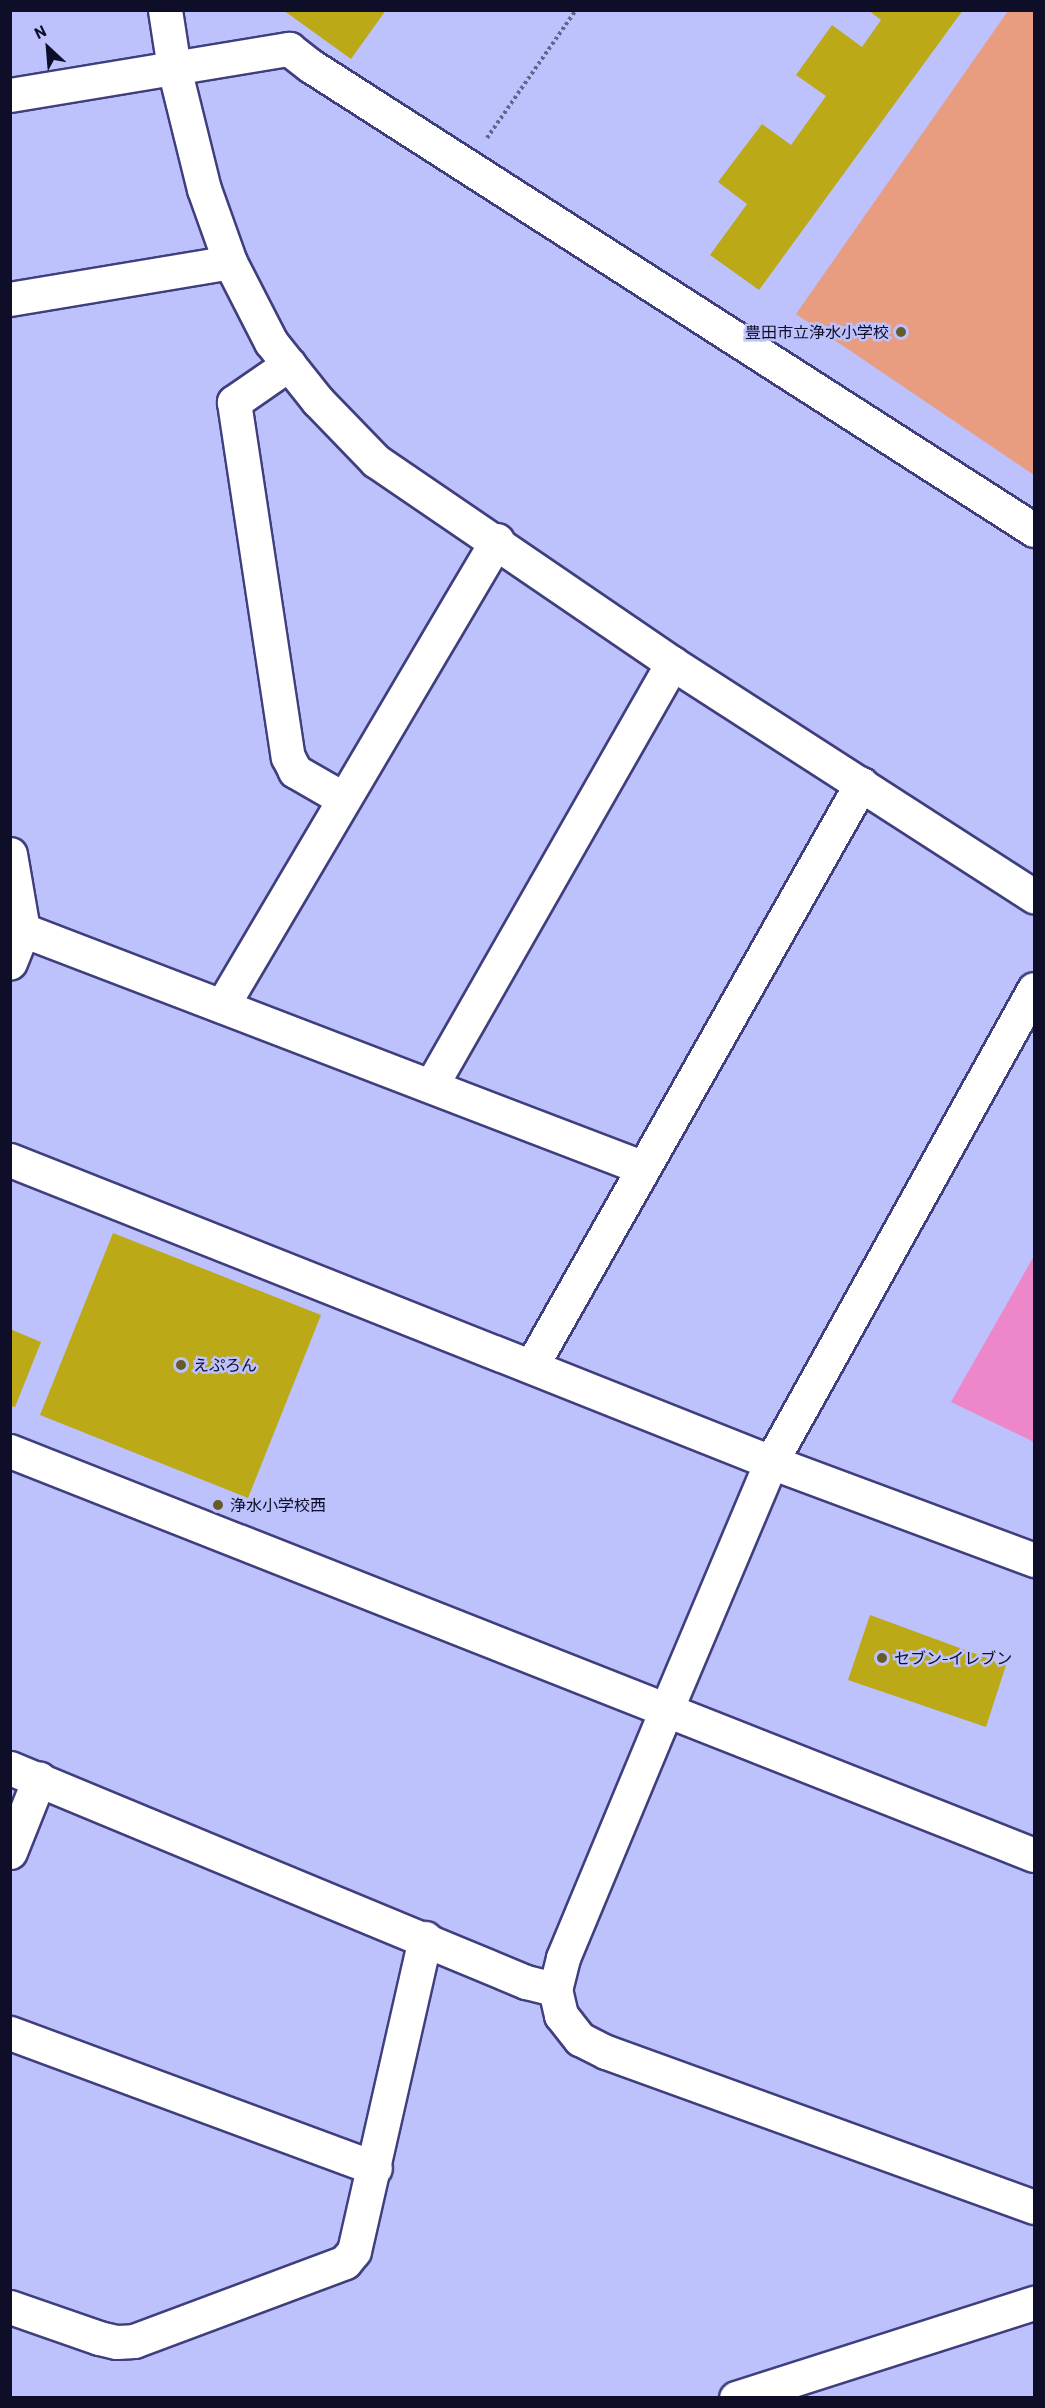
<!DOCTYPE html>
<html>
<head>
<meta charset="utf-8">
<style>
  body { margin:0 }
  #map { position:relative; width:1045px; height:2408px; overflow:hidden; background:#bdc1fc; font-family:Barlow,"Noto Sans JP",sans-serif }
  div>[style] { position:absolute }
  .green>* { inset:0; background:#e89c80 }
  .water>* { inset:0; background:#ed87ca }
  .building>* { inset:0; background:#bba918 }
  .path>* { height:4px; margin-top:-2px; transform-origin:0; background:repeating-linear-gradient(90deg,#64658f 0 3px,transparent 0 6px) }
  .roads { filter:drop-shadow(2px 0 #403f7e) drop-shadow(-2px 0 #403f7e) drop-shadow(0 2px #403f7e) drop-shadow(0 -2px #403f7e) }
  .street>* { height:33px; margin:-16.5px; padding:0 16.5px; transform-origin:16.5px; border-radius:16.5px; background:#fff }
  .secondary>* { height:33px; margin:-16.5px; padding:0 16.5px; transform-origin:16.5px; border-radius:16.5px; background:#fff }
  .dots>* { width:16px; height:16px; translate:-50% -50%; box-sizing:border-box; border:3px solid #bdc1fc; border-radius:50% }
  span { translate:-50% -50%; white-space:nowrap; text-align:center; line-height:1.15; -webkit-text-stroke:5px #bdc1fc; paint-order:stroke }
  .poi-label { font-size:16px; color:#0f0e28 }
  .right { translate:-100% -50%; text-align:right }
  .left { translate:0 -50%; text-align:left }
  .frame { position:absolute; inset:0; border:12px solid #0f0e28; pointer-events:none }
  .north { position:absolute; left:18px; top:18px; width:60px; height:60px; -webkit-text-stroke:4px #bdc1fc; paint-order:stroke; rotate:334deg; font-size:16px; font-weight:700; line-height:24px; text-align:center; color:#0f0e28 }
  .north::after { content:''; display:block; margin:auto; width:21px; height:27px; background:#0f0e28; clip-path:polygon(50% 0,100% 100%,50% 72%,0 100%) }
</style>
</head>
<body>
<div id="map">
  <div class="green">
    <i style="clip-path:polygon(1008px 11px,1034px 11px,1034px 475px,796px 314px)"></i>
  </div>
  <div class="water">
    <i style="clip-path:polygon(1034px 1256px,1034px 1442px,951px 1402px)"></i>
  </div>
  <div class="building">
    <i style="clip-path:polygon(283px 10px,386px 10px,351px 59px)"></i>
    <i style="clip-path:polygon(868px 10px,963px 10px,759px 290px,710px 255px,747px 204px,718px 182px,762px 124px,791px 145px,826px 96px,796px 75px,832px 25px,862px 47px,881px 20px)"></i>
    <i style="clip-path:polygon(113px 1233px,321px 1315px,248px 1498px,40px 1415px)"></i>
    <i style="clip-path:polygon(10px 1329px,41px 1342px,15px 1407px,10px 1406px)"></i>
    <i style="clip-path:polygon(870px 1615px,1006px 1665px,986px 1727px,848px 1680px)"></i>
  </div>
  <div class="path">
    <i style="left:487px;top:138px;width:156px;rotate:-55.2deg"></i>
  </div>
  <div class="roads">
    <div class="street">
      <i style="left:165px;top:10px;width:59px;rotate:81.2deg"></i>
      <i style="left:174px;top:68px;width:125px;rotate:76.1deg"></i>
      <i style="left:204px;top:189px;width:77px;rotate:70.4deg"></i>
      <i style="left:230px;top:262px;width:90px;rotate:62.9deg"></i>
      <i style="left:271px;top:342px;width:75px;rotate:51.5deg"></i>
      <i style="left:318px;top:401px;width:83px;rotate:46deg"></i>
      <i style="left:376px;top:461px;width:358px;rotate:34.3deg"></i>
      <i style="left:672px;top:663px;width:431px;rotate:32.8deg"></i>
      <i style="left:10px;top:95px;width:283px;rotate:-9.4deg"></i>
      <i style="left:289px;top:49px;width:28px;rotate:38deg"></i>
      <i style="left:311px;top:66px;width:859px;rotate:32.69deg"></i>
      <i style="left:10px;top:299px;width:223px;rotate:-9.5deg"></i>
      <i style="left:289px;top:364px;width:67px;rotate:145.4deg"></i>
      <i style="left:234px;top:402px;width:359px;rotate:81.4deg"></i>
      <i style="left:288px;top:757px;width:16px;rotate:63deg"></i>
      <i style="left:295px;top:771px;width:54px;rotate:29.9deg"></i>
      <i style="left:10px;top:854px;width:77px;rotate:80.3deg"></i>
      <i style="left:23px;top:930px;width:35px;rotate:112deg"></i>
      <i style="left:23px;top:930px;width:662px;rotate:20.98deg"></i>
      <i style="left:222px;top:1006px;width:541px;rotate:-59.45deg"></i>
      <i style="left:431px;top:1086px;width:487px;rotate:-60.3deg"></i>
      <i style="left:10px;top:1160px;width:819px;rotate:21.65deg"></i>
      <i style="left:771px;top:1462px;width:281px;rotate:20.4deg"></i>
      <i style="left:532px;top:1365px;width:668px;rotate:-60.48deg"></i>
      <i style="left:667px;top:1708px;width:267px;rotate:-67.1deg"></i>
      <i style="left:771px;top:1462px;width:541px;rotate:-60.92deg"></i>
      <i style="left:10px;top:1768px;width:559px;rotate:22.53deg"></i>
      <i style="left:526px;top:1982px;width:30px;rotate:14deg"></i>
      <i style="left:10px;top:1852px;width:79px;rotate:-68.3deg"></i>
      <i style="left:10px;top:2033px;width:389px;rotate:20.3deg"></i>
      <i style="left:10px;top:2307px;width:94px;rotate:19.2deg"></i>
      <i style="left:99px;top:2338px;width:18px;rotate:13deg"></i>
      <i style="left:117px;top:2342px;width:17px;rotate:-3deg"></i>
      <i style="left:134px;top:2341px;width:225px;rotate:-20.5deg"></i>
      <i style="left:345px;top:2262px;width:14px;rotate:-51deg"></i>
      <i style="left:354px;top:2251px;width:321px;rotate:-77.2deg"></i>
    </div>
    <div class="secondary">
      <i style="left:10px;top:1451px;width:1101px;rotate:21.53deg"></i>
      <i style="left:667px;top:1708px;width:271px;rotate:112.6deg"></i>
      <i style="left:563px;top:1958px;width:32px;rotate:104deg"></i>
      <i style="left:555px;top:1989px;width:27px;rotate:77deg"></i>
      <i style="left:561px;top:2015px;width:31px;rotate:52deg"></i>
      <i style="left:580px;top:2039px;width:29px;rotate:27deg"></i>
      <i style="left:606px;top:2052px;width:455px;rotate:19.9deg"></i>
      <i style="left:736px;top:2398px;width:313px;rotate:-17.7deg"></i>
    </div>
  </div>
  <div class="dots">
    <i style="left:901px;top:332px;background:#645d29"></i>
    <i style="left:181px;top:1365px;background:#645d29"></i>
    <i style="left:218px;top:1505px;background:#645d29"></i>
    <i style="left:882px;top:1658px;background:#645d29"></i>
  </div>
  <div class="poi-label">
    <span class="right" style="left:889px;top:332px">豊田市立浄水小学校</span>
    <span class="left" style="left:193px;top:1365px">えぷろん</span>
    <span class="left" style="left:230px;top:1505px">浄水小学校西</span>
    <span class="left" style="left:894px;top:1658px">セブン-イレブン</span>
  </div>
  <div class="frame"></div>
  <div class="north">N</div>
</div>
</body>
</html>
